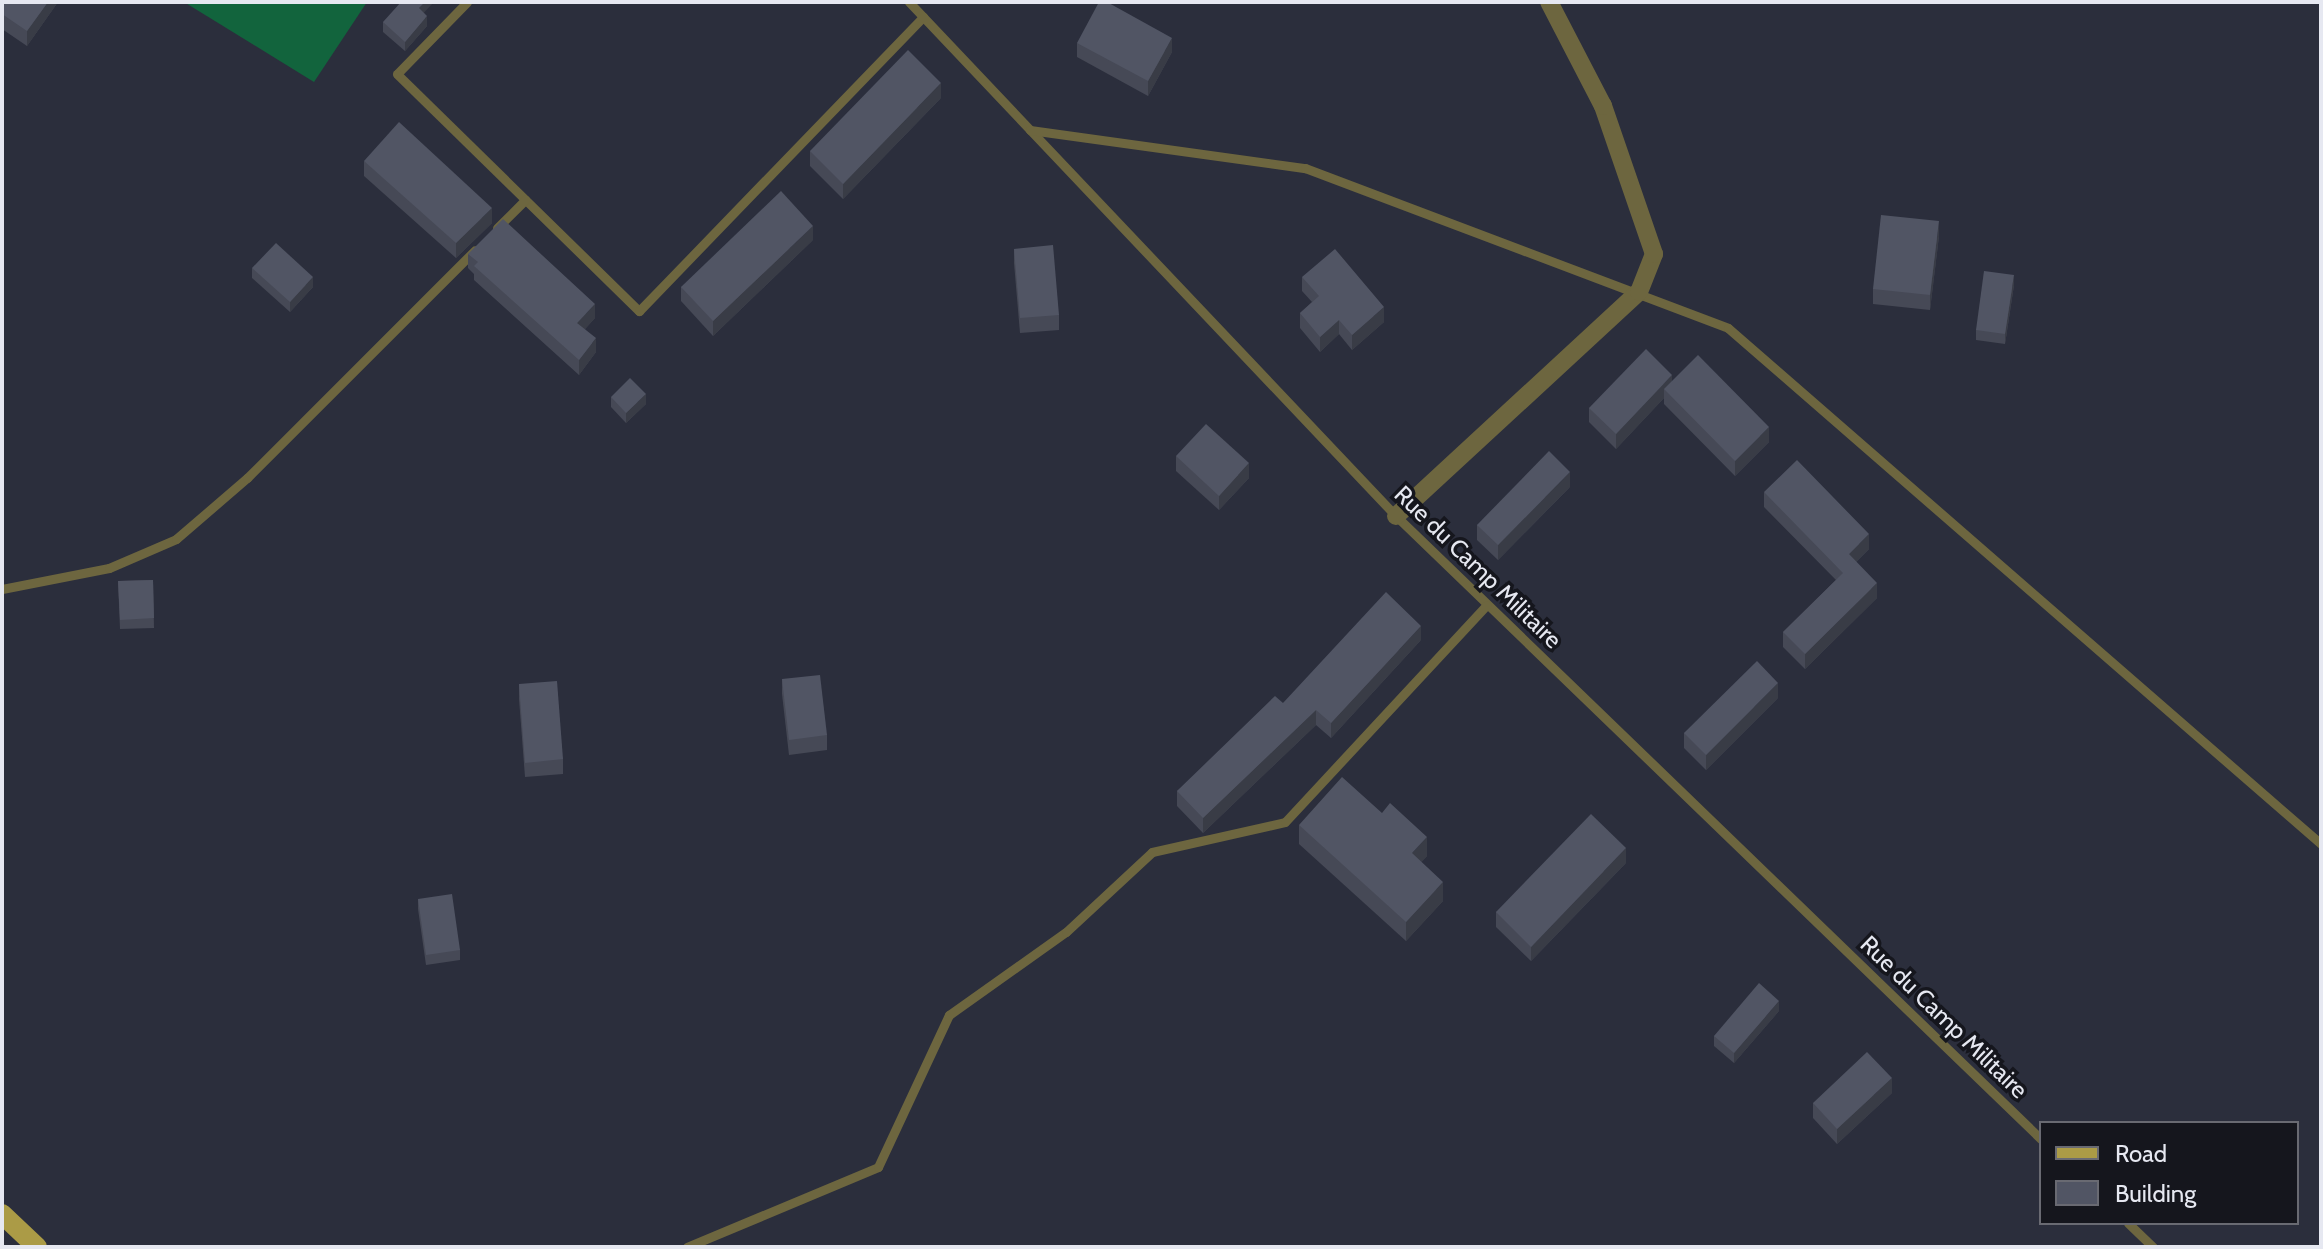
<!DOCTYPE html>
<html>
<head>
<meta charset="utf-8">
<style>
  body { margin:0 }
  #map { position:relative; width:2323px; height:1249px; overflow:hidden; background:#2b2e3c; font-family:Cabin,sans-serif }
  div>[style] { position:absolute }
  .green>* { inset:0; background:#12643d }
  .lane>* { height:9px; margin:-4.5px; padding:0 4.5px; transform-origin:4.5px; border-radius:4.5px; background:#6d663f }
  .street>* { height:18px; margin:-9px; padding:0 9px; transform-origin:9px; border-radius:9px; background:#6d663f }
  .primary>* { height:20px; margin:-10px; padding:0 10px; transform-origin:10px; border-radius:10px; background:#ab9b46 }
  .wall>* { inset:0; background:#464956 }
  .shaded-wall>* { inset:0; background:#393c46 }
  .building>* { inset:0; background:#515564 }
  span { translate:-50% -50%; white-space:nowrap; text-align:center; line-height:1.15; -webkit-text-stroke:7px #15161d; paint-order:stroke }
  .street-label { font-size:24px; color:#e6e8f1 }
  .frame { position:absolute; inset:0; border:4px solid #e6e8f1; pointer-events:none }
  .legend { position:absolute; left:2039px; top:1121px; width:260px; height:104px; box-sizing:border-box; background:#15161d; border:2px solid #696a72; margin:0; padding:10px 14px; list-style:none; font-size:24px; color:#e6e8f1 }
  .legend li { display:flex; align-items:center; gap:16px; height:40px }
  .legend b { width:40px; border:2px solid #696a72 }
</style>
</head>
<body>
<div id="map">
  <div class="green">
    <i style="clip-path:polygon(184px 2px,367px 2px,314px 82px)"></i>
  </div>
  <div class="lane">
    <i style="left:467px;top:2px;width:100px;rotate:134.2deg"></i>
    <i style="left:397px;top:74px;width:339px;rotate:44.4deg"></i>
    <i style="left:639px;top:311px;width:409px;rotate:-46deg"></i>
    <i style="left:909px;top:2px;width:708px;rotate:46.55deg"></i>
    <i style="left:1396px;top:516px;width:897px;rotate:44.01deg"></i>
    <i style="left:1030px;top:130px;width:278px;rotate:7.9deg"></i>
    <i style="left:1305px;top:168px;width:452px;rotate:20.7deg"></i>
    <i style="left:1728px;top:328px;width:786px;rotate:41.03deg"></i>
    <i style="left:497px;top:228px;width:40px;rotate:-45deg"></i>
    <i style="left:2px;top:589px;width:109px;rotate:-11.1deg"></i>
    <i style="left:109px;top:568px;width:73px;rotate:-23.4deg"></i>
    <i style="left:176px;top:539px;width:94px;rotate:-40.7deg"></i>
    <i style="left:247px;top:478px;width:322px;rotate:-45deg"></i>
    <i style="left:2128px;top:1223px;width:35px;rotate:44deg"></i>
    <i style="left:687px;top:1247px;width:207px;rotate:-22.7deg"></i>
    <i style="left:878px;top:1167px;width:168px;rotate:-65deg"></i>
    <i style="left:949px;top:1015px;width:143px;rotate:-35.4deg"></i>
    <i style="left:1066px;top:932px;width:117px;rotate:-42.9deg"></i>
    <i style="left:1152px;top:852px;width:136px;rotate:-12.7deg"></i>
    <i style="left:1285px;top:822px;width:296px;rotate:-47.1deg"></i>
  </div>
  <div class="street">
    <i style="left:1396px;top:516px;width:330px;rotate:-42.7deg"></i>
    <i style="left:1639px;top:292px;width:41px;rotate:-68.5deg"></i>
    <i style="left:1654px;top:254px;width:157px;rotate:-109deg"></i>
    <i style="left:1603px;top:106px;width:117px;rotate:-117.4deg"></i>
  </div>
  <div class="primary">
    <i style="left:2px;top:1214px;width:48px;rotate:43.3deg"></i>
  </div>
  <div class="wall">
    <i style="clip-path:polygon(2px 2px,58px 2px,27px 46px,2px 29px)"></i>
    <i style="clip-path:polygon(424px 13px,427px 26px,405px 51px,383px 32px,383px 22px)"></i>
    <i style="clip-path:polygon(1077px 43px,1172px 52px,1148px 96px,1077px 57px)"></i>
    <i style="clip-path:polygon(941px 98px,843px 199px,810px 166px,810px 151px)"></i>
    <i style="clip-path:polygon(364px 161px,492px 223px,456px 258px,364px 176px)"></i>
    <i style="clip-path:polygon(1939px 236px,1930px 310px,1873px 304px,1873px 289px)"></i>
    <i style="clip-path:polygon(813px 240px,713px 336px,681px 301px,681px 287px)"></i>
    <i style="clip-path:polygon(1014px 249px,1059px 315px,1059px 330px,1020px 333px,1014px 263px)"></i>
    <i style="clip-path:polygon(468px 254px,595px 318px,585px 329px,596px 352px,579px 375px,474px 280px,474px 274px,468px 268px)"></i>
    <i style="clip-path:polygon(252px 268px,313px 287px,290px 312px,252px 278px)"></i>
    <i style="clip-path:polygon(1302px 277px,1384px 322px,1352px 350px,1339px 334px,1320px 352px,1300px 328px,1300px 313px,1312px 302px,1302px 291px)"></i>
    <i style="clip-path:polygon(2014px 285px,2005px 344px,1976px 340px,1976px 330px)"></i>
    <i style="clip-path:polygon(1672px 381px,1769px 442px,1735px 476px,1664px 404px,1664px 398px,1616px 449px,1589px 422px,1589px 408px)"></i>
    <i style="clip-path:polygon(611px 397px,646px 404px,626px 423px,611px 407px)"></i>
    <i style="clip-path:polygon(1176px 456px,1249px 478px,1219px 510px,1176px 471px)"></i>
    <i style="clip-path:polygon(1570px 487px,1498px 560px,1477px 540px,1477px 525px)"></i>
    <i style="clip-path:polygon(1764px 492px,1869px 549px,1856px 562px,1877px 598px,1805px 669px,1783px 647px,1783px 632px,1836px 580px,1764px 507px)"></i>
    <i style="clip-path:polygon(153px 580px,154px 628px,120px 629px,118px 581px)"></i>
    <i style="clip-path:polygon(1421px 640px,1331px 738px,1316px 725px,1203px 833px,1177px 806px,1177px 791px,1283px 703px)"></i>
    <i style="clip-path:polygon(782px 679px,827px 735px,827px 750px,789px 755px,782px 694px)"></i>
    <i style="clip-path:polygon(519px 684px,563px 759px,563px 774px,525px 777px,519px 699px)"></i>
    <i style="clip-path:polygon(1778px 698px,1706px 770px,1684px 748px,1684px 733px)"></i>
    <i style="clip-path:polygon(1299px 825px,1427px 856px,1421px 862px,1443px 901px,1406px 941px,1299px 844px)"></i>
    <i style="clip-path:polygon(1626px 863px,1531px 961px,1496px 927px,1496px 912px)"></i>
    <i style="clip-path:polygon(418px 899px,460px 950px,460px 960px,426px 965px,418px 909px)"></i>
    <i style="clip-path:polygon(1779px 1011px,1734px 1063px,1714px 1046px,1714px 1036px)"></i>
    <i style="clip-path:polygon(1892px 1093px,1837px 1144px,1813px 1118px,1813px 1103px)"></i>
  </div>
  <div class="shaded-wall">
    <i style="clip-path:polygon(48px 2px,58px 2px,27px 46px,27px 31px)"></i>
    <i style="clip-path:polygon(425px 2px,434px 2px,419px 18px,419px 8px)"></i>
    <i style="clip-path:polygon(427px 16px,427px 26px,405px 51px,405px 42px)"></i>
    <i style="clip-path:polygon(1172px 38px,1172px 52px,1148px 96px,1148px 81px)"></i>
    <i style="clip-path:polygon(941px 83px,941px 98px,843px 199px,843px 184px)"></i>
    <i style="clip-path:polygon(492px 208px,492px 223px,456px 258px,456px 243px)"></i>
    <i style="clip-path:polygon(1939px 221px,1939px 236px,1930px 310px,1930px 295px)"></i>
    <i style="clip-path:polygon(813px 226px,813px 240px,713px 336px,713px 321px)"></i>
    <i style="clip-path:polygon(2014px 275px,2014px 285px,2005px 344px,2005px 334px)"></i>
    <i style="clip-path:polygon(313px 277px,313px 287px,290px 312px,290px 302px)"></i>
    <i style="clip-path:polygon(595px 304px,595px 318px,577px 338px,577px 323px)"></i>
    <i style="clip-path:polygon(1384px 307px,1384px 322px,1352px 350px,1352px 335px)"></i>
    <i style="clip-path:polygon(1339px 320px,1339px 334px,1320px 352px,1320px 337px)"></i>
    <i style="clip-path:polygon(596px 338px,596px 352px,579px 375px,579px 360px)"></i>
    <i style="clip-path:polygon(1672px 375px,1672px 390px,1664px 389px,1664px 398px,1616px 449px,1616px 434px)"></i>
    <i style="clip-path:polygon(646px 394px,646px 404px,626px 423px,626px 413px)"></i>
    <i style="clip-path:polygon(1769px 427px,1769px 442px,1735px 476px,1735px 461px)"></i>
    <i style="clip-path:polygon(1249px 463px,1249px 478px,1219px 510px,1219px 496px)"></i>
    <i style="clip-path:polygon(1570px 472px,1570px 487px,1498px 560px,1498px 545px)"></i>
    <i style="clip-path:polygon(1869px 534px,1869px 549px,1849px 569px,1849px 554px)"></i>
    <i style="clip-path:polygon(1877px 583px,1877px 598px,1805px 669px,1805px 654px)"></i>
    <i style="clip-path:polygon(1421px 626px,1421px 640px,1331px 738px,1331px 723px)"></i>
    <i style="clip-path:polygon(1778px 683px,1778px 698px,1706px 770px,1706px 755px)"></i>
    <i style="clip-path:polygon(1316px 710px,1316px 725px,1203px 833px,1203px 818px)"></i>
    <i style="clip-path:polygon(1427px 837px,1427px 856px,1412px 873px,1412px 853px)"></i>
    <i style="clip-path:polygon(1626px 848px,1626px 863px,1531px 961px,1531px 947px)"></i>
    <i style="clip-path:polygon(1443px 882px,1443px 901px,1406px 941px,1406px 922px)"></i>
    <i style="clip-path:polygon(1779px 1001px,1779px 1011px,1734px 1063px,1734px 1053px)"></i>
    <i style="clip-path:polygon(1892px 1078px,1892px 1093px,1837px 1144px,1837px 1129px)"></i>
  </div>
  <div class="building">
    <i style="clip-path:polygon(2px 2px,48px 2px,27px 31px,2px 14px)"></i>
    <i style="clip-path:polygon(401px 2px,425px 2px,419px 8px,427px 16px,405px 42px,383px 22px)"></i>
    <i style="clip-path:polygon(1099px 2px,1107px 2px,1172px 38px,1148px 81px,1077px 43px)"></i>
    <i style="clip-path:polygon(908px 50px,941px 83px,843px 184px,810px 151px)"></i>
    <i style="clip-path:polygon(399px 122px,492px 208px,456px 243px,364px 161px)"></i>
    <i style="clip-path:polygon(781px 191px,813px 226px,713px 321px,681px 287px)"></i>
    <i style="clip-path:polygon(1881px 215px,1939px 221px,1930px 295px,1873px 289px)"></i>
    <i style="clip-path:polygon(503px 219px,595px 304px,577px 323px,596px 338px,579px 360px,474px 266px,478px 262px,468px 254px)"></i>
    <i style="clip-path:polygon(276px 243px,313px 277px,290px 302px,252px 268px)"></i>
    <i style="clip-path:polygon(1053px 245px,1059px 315px,1020px 318px,1014px 249px)"></i>
    <i style="clip-path:polygon(1335px 249px,1384px 307px,1352px 335px,1339px 320px,1320px 337px,1300px 313px,1319px 296px,1302px 277px)"></i>
    <i style="clip-path:polygon(1984px 271px,2014px 275px,2005px 334px,1976px 330px)"></i>
    <i style="clip-path:polygon(1646px 349px,1672px 375px,1616px 434px,1589px 408px)"></i>
    <i style="clip-path:polygon(1698px 355px,1769px 427px,1735px 461px,1664px 389px)"></i>
    <i style="clip-path:polygon(630px 378px,646px 394px,626px 413px,611px 397px)"></i>
    <i style="clip-path:polygon(1206px 424px,1249px 463px,1219px 496px,1176px 456px)"></i>
    <i style="clip-path:polygon(1549px 451px,1570px 472px,1498px 545px,1477px 525px)"></i>
    <i style="clip-path:polygon(1797px 460px,1869px 534px,1849px 554px,1877px 583px,1805px 654px,1783px 632px,1843px 573px,1764px 492px)"></i>
    <i style="clip-path:polygon(153px 580px,154px 618px,120px 620px,118px 581px)"></i>
    <i style="clip-path:polygon(1386px 592px,1421px 626px,1331px 723px,1316px 710px,1203px 818px,1177px 791px,1275px 696px,1283px 703px)"></i>
    <i style="clip-path:polygon(1757px 661px,1778px 683px,1706px 755px,1684px 733px)"></i>
    <i style="clip-path:polygon(820px 675px,827px 735px,789px 740px,782px 679px)"></i>
    <i style="clip-path:polygon(557px 681px,563px 759px,525px 763px,519px 684px)"></i>
    <i style="clip-path:polygon(1342px 777px,1382px 813px,1390px 803px,1427px 837px,1412px 853px,1443px 882px,1406px 922px,1299px 825px)"></i>
    <i style="clip-path:polygon(1591px 814px,1626px 848px,1531px 947px,1496px 912px)"></i>
    <i style="clip-path:polygon(452px 894px,460px 950px,426px 955px,418px 899px)"></i>
    <i style="clip-path:polygon(1759px 983px,1779px 1001px,1734px 1053px,1714px 1036px)"></i>
    <i style="clip-path:polygon(1867px 1052px,1892px 1078px,1837px 1129px,1813px 1103px)"></i>
  </div>
  <div class="street-label">
    <span style="left:1478px;top:567px;rotate:44deg">Rue du Camp Militaire</span>
    <span style="left:1944px;top:1017px;rotate:44deg">Rue du Camp Militaire</span>
  </div>
  <div class="frame"></div>
  <ul class="legend">
  <li><b style="height:10px;background:#ab9b46"></b>Road</li>
  <li><b style="height:22px;background:#515564"></b>Building</li>
  </ul>
</div>
</body>
</html>
